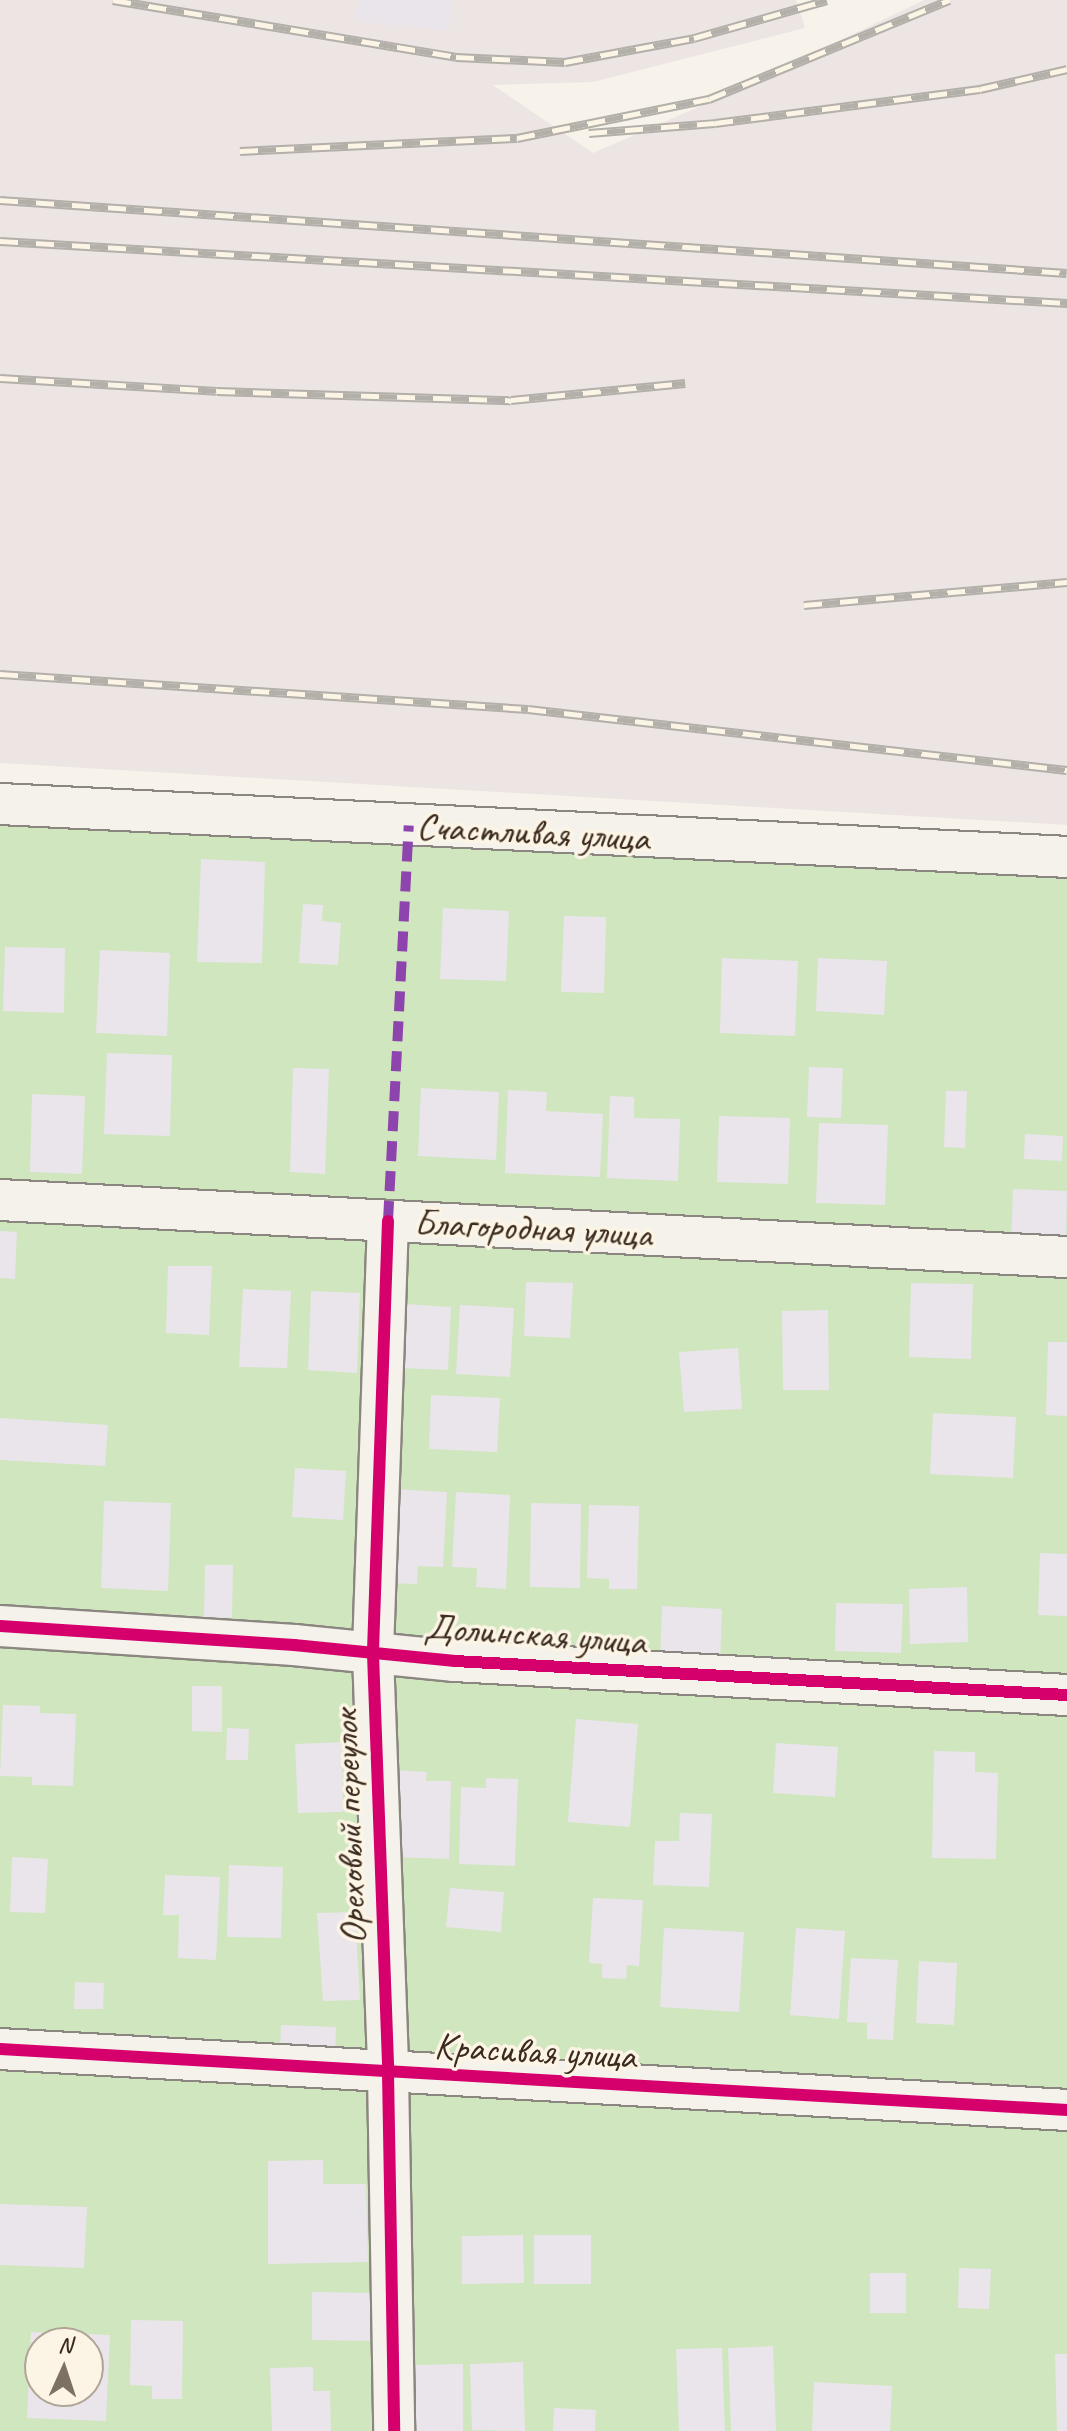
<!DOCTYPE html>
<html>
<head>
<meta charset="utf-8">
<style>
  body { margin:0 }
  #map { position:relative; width:1067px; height:2431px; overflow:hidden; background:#f7f3ea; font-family:Caveat,sans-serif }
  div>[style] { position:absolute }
  .built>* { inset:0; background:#ede5e3 }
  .green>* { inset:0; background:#cfe6be }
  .building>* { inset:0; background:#eae5eb }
  .roads { filter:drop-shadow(2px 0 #8b867f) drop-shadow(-2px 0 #8b867f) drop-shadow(0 2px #8b867f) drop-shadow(0 -2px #8b867f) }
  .street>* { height:40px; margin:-20px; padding:0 20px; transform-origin:20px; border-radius:20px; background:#f5f2ec }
  .rail>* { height:9px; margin-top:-4.5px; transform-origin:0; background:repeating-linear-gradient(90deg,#fcf5e5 0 18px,#b3afa9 0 36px); box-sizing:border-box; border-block:2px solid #b3afa9 }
  .quiet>* { height:10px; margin-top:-5px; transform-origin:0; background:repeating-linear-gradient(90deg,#8e44ad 0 20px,transparent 0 30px) }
  .cycleway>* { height:12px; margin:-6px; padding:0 6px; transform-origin:6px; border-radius:6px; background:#d6006c }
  span { translate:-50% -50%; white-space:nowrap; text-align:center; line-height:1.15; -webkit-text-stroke:7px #fcf5e5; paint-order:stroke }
  .street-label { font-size:38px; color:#3b2a1e }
  .north { position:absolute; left:24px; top:2327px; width:80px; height:80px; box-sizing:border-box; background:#fcf5e5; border:2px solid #afa495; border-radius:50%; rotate:3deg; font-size:22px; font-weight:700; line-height:32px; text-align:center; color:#3b2a1e }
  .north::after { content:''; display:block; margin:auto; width:28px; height:36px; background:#7d7065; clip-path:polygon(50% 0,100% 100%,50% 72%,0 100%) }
</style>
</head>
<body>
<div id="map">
  <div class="built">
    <i style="clip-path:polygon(0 0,796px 0,805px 28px,593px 82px,493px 85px,593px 153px,733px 92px,924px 0,1067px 0,1067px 825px,0 763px)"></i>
  </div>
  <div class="green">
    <i style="clip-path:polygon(evenodd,0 786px,1067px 844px,1067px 2431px,0 2431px,0 786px,40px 2343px,88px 2343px,88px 2391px,40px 2391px,40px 2343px)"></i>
  </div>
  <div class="building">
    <i style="clip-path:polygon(358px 0,452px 0,448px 31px,355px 21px)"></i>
    <i style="clip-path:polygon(201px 859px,265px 862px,262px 963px,197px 962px)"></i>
    <i style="clip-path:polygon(303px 904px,323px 905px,322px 921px,341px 923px,338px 965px,299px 963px)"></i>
    <i style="clip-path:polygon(443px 908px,509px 911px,506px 981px,440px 979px)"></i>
    <i style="clip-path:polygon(564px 916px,606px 917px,604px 993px,561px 992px)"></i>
    <i style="clip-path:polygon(5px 947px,65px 948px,64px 1013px,3px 1011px)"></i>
    <i style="clip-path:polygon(100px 950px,170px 953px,167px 1036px,96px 1033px)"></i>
    <i style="clip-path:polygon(722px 958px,798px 961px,795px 1036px,720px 1033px)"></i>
    <i style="clip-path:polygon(818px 958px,887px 961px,884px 1015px,816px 1011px)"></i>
    <i style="clip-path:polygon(107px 1053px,172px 1055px,170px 1136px,104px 1134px)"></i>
    <i style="clip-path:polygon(809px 1067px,843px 1068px,841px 1118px,807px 1117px)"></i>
    <i style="clip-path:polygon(293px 1068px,329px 1069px,325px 1174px,290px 1172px)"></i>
    <i style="clip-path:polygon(421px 1088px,499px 1092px,496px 1160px,418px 1156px)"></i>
    <i style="clip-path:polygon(508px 1090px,547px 1092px,546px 1111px,603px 1114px,600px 1177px,505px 1173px)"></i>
    <i style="clip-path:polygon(946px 1091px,967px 1091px,965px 1148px,944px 1147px)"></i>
    <i style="clip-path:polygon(32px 1094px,85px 1096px,82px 1174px,30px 1172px)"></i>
    <i style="clip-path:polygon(610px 1096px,634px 1097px,634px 1118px,680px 1119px,678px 1181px,607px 1178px)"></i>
    <i style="clip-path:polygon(719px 1116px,790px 1118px,788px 1184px,717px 1182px)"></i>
    <i style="clip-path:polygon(819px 1123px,888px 1125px,885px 1205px,816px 1203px)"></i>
    <i style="clip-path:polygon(1025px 1134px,1063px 1136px,1062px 1161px,1024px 1159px)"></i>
    <i style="clip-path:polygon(1013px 1189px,1067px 1191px,1066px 1245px,1011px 1243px)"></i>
    <i style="clip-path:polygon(0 1231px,17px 1232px,15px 1279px,0 1278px)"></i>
    <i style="clip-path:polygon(168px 1266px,212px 1266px,209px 1335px,166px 1333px)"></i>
    <i style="clip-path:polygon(526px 1282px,573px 1283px,570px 1338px,524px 1336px)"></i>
    <i style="clip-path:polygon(911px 1283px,973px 1284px,971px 1359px,909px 1357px)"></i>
    <i style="clip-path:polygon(243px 1289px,291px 1291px,287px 1368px,239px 1367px)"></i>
    <i style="clip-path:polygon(311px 1291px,360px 1293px,357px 1373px,308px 1370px)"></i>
    <i style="clip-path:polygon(404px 1304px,451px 1307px,448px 1370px,401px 1368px)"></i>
    <i style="clip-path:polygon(460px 1305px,514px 1308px,510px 1377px,456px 1374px)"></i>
    <i style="clip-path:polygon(828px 1310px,829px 1390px,783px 1390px,782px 1311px)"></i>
    <i style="clip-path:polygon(1048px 1342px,1067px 1342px,1067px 1416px,1046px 1415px)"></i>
    <i style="clip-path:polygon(738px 1348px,742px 1409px,684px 1412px,679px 1352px)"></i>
    <i style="clip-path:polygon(431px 1395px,500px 1398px,497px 1452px,429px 1449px)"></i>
    <i style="clip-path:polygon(933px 1413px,1016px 1417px,1013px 1478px,930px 1474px)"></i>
    <i style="clip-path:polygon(0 1418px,108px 1425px,105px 1466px,0 1460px)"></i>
    <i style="clip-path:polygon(295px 1468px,346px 1471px,343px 1520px,292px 1517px)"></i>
    <i style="clip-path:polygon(393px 1489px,447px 1492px,443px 1567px,418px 1566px,417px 1584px,388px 1583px)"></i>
    <i style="clip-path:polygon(456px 1492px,510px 1495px,506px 1589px,476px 1587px,477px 1568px,452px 1567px)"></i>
    <i style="clip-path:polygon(104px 1501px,171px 1503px,168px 1591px,101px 1588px)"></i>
    <i style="clip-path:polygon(531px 1503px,581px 1504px,580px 1588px,530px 1587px)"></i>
    <i style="clip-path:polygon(589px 1505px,639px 1506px,637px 1589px,609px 1589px,609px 1579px,587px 1578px)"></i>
    <i style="clip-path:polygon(1040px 1553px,1067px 1554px,1067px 1616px,1038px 1615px)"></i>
    <i style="clip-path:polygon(205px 1565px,233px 1565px,232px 1618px,204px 1617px)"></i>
    <i style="clip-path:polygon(967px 1587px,968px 1642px,910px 1644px,909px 1589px)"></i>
    <i style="clip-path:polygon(836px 1603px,903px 1604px,901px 1653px,835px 1651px)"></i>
    <i style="clip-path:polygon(662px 1606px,722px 1609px,720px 1665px,660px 1662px)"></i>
    <i style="clip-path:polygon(192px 1686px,222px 1686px,222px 1732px,192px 1731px)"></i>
    <i style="clip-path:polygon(3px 1705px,40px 1706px,40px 1713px,76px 1714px,73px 1786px,32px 1785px,32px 1777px,0 1776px)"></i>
    <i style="clip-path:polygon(576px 1719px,638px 1724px,630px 1827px,568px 1822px)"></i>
    <i style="clip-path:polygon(227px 1728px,249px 1729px,248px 1760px,226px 1760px)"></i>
    <i style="clip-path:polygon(342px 1742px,343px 1812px,298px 1813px,295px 1744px)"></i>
    <i style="clip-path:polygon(776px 1743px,838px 1747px,835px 1797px,773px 1793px)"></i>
    <i style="clip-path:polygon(934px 1751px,975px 1752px,975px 1772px,998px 1773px,996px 1859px,932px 1858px)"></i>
    <i style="clip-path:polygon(395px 1770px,427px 1772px,426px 1781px,451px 1781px,449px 1859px,392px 1857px)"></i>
    <i style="clip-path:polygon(486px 1778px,518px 1779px,515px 1866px,459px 1864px,461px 1787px,486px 1788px)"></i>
    <i style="clip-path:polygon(680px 1813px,712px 1814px,709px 1887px,653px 1885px,655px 1841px,679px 1841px)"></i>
    <i style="clip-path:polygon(12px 1857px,48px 1859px,45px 1913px,10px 1912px)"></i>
    <i style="clip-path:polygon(229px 1865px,283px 1867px,281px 1938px,227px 1937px)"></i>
    <i style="clip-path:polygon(165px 1875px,220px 1877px,216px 1960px,178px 1958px,179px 1915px,163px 1915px)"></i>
    <i style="clip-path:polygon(450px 1888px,504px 1892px,501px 1932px,446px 1927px)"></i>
    <i style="clip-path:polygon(593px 1898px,643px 1900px,639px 1966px,627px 1965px,626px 1979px,602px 1978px,602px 1964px,589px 1963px)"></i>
    <i style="clip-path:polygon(355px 1912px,360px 2000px,323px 2001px,317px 1913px)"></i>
    <i style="clip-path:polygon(664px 1928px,744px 1932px,739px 2012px,660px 2007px)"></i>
    <i style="clip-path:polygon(796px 1928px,845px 1931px,839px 2019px,790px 2015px)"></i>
    <i style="clip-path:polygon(851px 1958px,898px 1960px,893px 2040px,867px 2039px,867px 2023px,847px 2022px)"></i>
    <i style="clip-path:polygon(919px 1961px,957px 1963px,954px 2025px,916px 2023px)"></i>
    <i style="clip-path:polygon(75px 1982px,104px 1983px,103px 2009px,74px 2009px)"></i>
    <i style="clip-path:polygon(281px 2025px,336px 2027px,335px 2056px,280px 2053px)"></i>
    <i style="clip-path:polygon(323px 2160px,323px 2184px,366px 2184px,368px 2262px,268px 2264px,268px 2161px)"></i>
    <i style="clip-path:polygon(0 2204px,87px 2207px,84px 2268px,0 2265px)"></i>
    <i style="clip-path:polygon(523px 2235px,524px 2283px,462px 2284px,462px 2236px)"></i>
    <i style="clip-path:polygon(534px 2235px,591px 2235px,591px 2284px,534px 2284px)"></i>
    <i style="clip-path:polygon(959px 2268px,991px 2269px,989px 2309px,958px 2308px)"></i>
    <i style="clip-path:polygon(870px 2273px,906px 2273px,906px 2313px,870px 2313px)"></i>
    <i style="clip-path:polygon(312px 2292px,375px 2293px,374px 2341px,312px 2340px)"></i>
    <i style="clip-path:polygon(131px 2320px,183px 2321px,182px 2399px,152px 2399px,152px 2386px,130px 2385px)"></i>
    <i style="clip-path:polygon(evenodd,31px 2332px,110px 2335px,106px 2421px,27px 2418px,31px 2332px,40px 2343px,88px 2343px,88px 2391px,40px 2391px,40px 2343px)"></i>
    <i style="clip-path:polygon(773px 2346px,776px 2431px,731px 2431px,728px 2348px)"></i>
    <i style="clip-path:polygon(722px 2348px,725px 2431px,679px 2431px,676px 2349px)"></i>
    <i style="clip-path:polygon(1055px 2354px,1067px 2354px,1067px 2431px,1057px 2431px)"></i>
    <i style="clip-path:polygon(523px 2362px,525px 2431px,472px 2430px,470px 2364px)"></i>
    <i style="clip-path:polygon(463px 2364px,463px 2431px,416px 2431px,415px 2365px)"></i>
    <i style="clip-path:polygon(313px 2367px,313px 2391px,330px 2391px,331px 2431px,272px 2431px,270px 2368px)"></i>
    <i style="clip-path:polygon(814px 2382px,892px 2386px,890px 2431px,812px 2431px)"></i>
    <i style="clip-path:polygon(554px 2408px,596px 2410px,595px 2431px,553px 2431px)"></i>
  </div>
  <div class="roads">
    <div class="street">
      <i style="left:0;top:804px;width:1068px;rotate:2.84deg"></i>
      <i style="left:0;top:1200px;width:1069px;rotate:3.06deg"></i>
      <i style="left:388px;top:1221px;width:433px;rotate:92deg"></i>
      <i style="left:373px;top:1654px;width:419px;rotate:87.9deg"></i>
      <i style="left:388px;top:2073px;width:358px;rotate:89deg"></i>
      <i style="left:0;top:1626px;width:295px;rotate:3.7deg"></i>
      <i style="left:294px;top:1645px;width:162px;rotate:5.7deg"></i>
      <i style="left:455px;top:1661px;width:613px;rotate:3.18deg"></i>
      <i style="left:0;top:2049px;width:1069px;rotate:3.27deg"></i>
    </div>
  </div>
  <div class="rail">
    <i style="left:113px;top:0;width:348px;rotate:9.4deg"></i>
    <i style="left:456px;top:57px;width:109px;rotate:2.6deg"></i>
    <i style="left:565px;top:62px;width:131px;rotate:-10.5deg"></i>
    <i style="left:694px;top:38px;width:138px;rotate:-15.9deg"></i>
    <i style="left:589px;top:133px;width:126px;rotate:-4.5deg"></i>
    <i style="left:715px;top:123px;width:267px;rotate:-7.3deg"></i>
    <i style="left:980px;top:89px;width:89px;rotate:-12.9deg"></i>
    <i style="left:240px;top:151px;width:277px;rotate:-2.7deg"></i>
    <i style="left:517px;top:138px;width:196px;rotate:-11.5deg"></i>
    <i style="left:709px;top:99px;width:260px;rotate:-22.4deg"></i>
    <i style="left:0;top:200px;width:1069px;rotate:3.91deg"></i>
    <i style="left:0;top:241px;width:1069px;rotate:3.33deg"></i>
    <i style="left:0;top:378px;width:217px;rotate:3.4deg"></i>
    <i style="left:217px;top:391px;width:294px;rotate:1.8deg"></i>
    <i style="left:511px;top:400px;width:175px;rotate:-5.6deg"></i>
    <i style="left:804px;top:605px;width:264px;rotate:-5deg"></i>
    <i style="left:0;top:674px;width:529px;rotate:3.79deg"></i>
    <i style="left:528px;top:709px;width:542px;rotate:6.46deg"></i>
  </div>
  <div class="quiet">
    <i style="left:388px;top:1221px;width:396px;rotate:-87deg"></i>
  </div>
  <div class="cycleway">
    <i style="left:388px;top:1221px;width:433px;rotate:92deg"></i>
    <i style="left:373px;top:1654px;width:419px;rotate:87.9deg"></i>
    <i style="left:388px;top:2073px;width:358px;rotate:89deg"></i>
    <i style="left:0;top:1626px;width:295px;rotate:3.7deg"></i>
    <i style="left:294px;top:1645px;width:162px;rotate:5.7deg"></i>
    <i style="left:455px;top:1661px;width:613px;rotate:3.18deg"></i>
    <i style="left:0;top:2049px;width:1069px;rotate:3.27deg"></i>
  </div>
  <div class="street-label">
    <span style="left:533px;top:832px;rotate:3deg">Счастливая улица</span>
    <span style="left:533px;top:1228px;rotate:3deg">Благородная улица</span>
    <span style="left:535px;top:1634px;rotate:4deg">Долинская улица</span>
    <span style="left:349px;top:1827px;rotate:-92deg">Ореховый переулок</span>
    <span style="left:535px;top:2051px;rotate:3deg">Красивая улица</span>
  </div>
  <div class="north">N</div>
</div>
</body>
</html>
